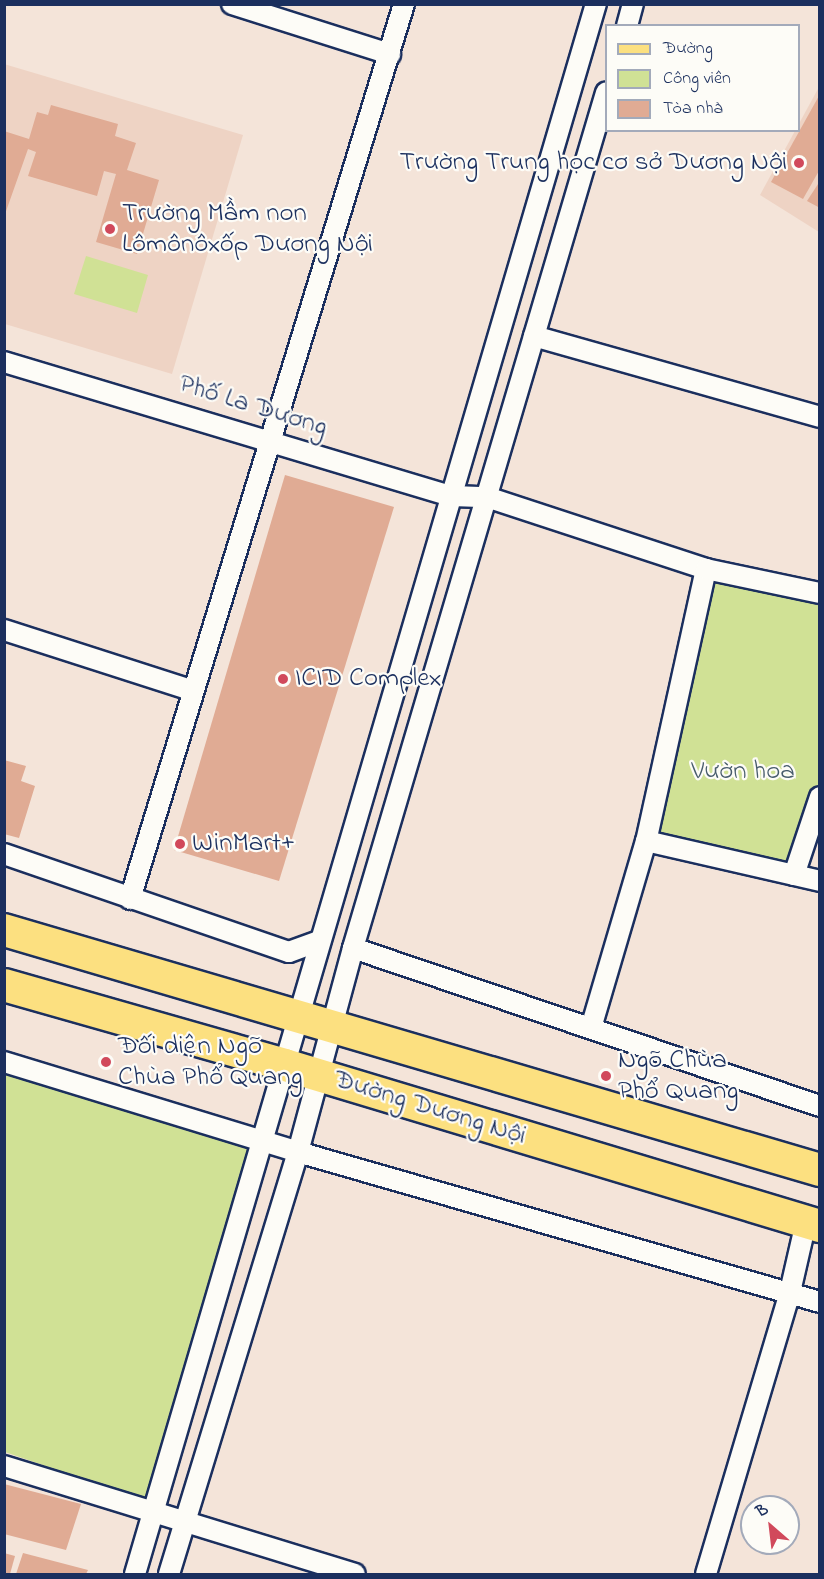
<!DOCTYPE html>
<html>
<head>
<meta charset="utf-8">
<style>
  body { margin:0 }
  #map { position:relative; width:824px; height:1579px; overflow:hidden; background:#f4e4d9; font-family:"Indie Flower",sans-serif }
  div>[style] { position:absolute }
  .built>* { inset:0; background:#eed3c4 }
  .green>* { inset:0; background:#d0e195 }
  .building>* { inset:0; background:#e0ab94 }
  .roads { filter:drop-shadow(2px 0 #1b2f5e) drop-shadow(-2px 0 #1b2f5e) drop-shadow(0 2px #1b2f5e) drop-shadow(0 -2px #1b2f5e) }
  .minor>* { height:20px; margin:-10px; padding:0 10px; transform-origin:10px; border-radius:10px; background:#fdfcf7 }
  .primary>* { height:32px; margin:-16px; padding:0 16px; transform-origin:16px; border-radius:16px; background:#fce080 }
  .dots>* { width:16px; height:16px; translate:-50% -50%; box-sizing:border-box; border:3px solid #fdfcf7; border-radius:50% }
  span { translate:-50% -50%; white-space:nowrap; text-align:center; line-height:1.15; -webkit-text-stroke:4.5px #fdfcf7; paint-order:stroke }
  .poi-label { font-size:27px; color:#1b2f5e }
  .right { translate:-100% -50%; text-align:right }
  .left { translate:0 -50%; text-align:left }
  .street-label { font-size:27px; color:#1b2f5e }
  .park-label { font-size:27px; color:#485c6c }
  .frame { position:absolute; inset:0; border:6px solid #1b2f5e; pointer-events:none }
  .legend { position:absolute; left:605px; top:24px; width:195px; height:108px; box-sizing:border-box; background:#fdfcf7; border:2px solid #a3aaba; margin:0; padding:8px 10px; list-style:none; font-size:18px; color:#1b2f5e }
  .legend li { display:flex; align-items:center; gap:12px; height:30px }
  .legend b { width:30px; border:2px solid #a3aaba }
  .north { position:absolute; left:740px; top:1495px; width:60px; height:60px; box-sizing:border-box; background:#fdfcf7; border:2px solid #a3aaba; border-radius:50%; rotate:332deg; font-size:16px; font-weight:700; line-height:24px; text-align:center; color:#1b2f5e }
  .north::after { content:''; display:block; margin:auto; width:21px; height:27px; background:#d1495b; clip-path:polygon(50% 0,100% 100%,50% 72%,0 100%) }
</style>
</head>
<body>
<div id="map">
  <div class="built">
    <i style="clip-path:polygon(4px 64px,243px 135px,172px 374px,5px 324px)"></i>
    <i style="clip-path:polygon(819px 87px,819px 232px,760px 195px)"></i>
  </div>
  <div class="green">
    <i style="clip-path:polygon(86px 256px,148px 275px,137px 313px,74px 294px)"></i>
    <i style="clip-path:polygon(708px 573px,819px 597px,819px 785px,791px 870px,651px 838px)"></i>
    <i style="clip-path:polygon(5px 1069px,251px 1143px,149px 1502px,5px 1452px)"></i>
  </div>
  <div class="building">
    <i style="clip-path:polygon(820px 94px,820px 169px,803px 199px,771px 182px)"></i>
    <i style="clip-path:polygon(51px 105px,118px 124px,115px 136px,136px 143px,127px 170px,159px 180px,137px 254px,96px 242px,116px 174px,104px 171px,97px 196px,28px 176px,36px 152px,28px 149px,4px 217px,4px 131px,29px 139px,37px 112px,48px 115px)"></i>
    <i style="clip-path:polygon(820px 181px,820px 208px,807px 201px)"></i>
    <i style="clip-path:polygon(285px 475px,394px 507px,279px 881px,174px 850px)"></i>
    <i style="clip-path:polygon(4px 760px,26px 766px,21px 781px,35px 786px,19px 838px,4px 834px)"></i>
    <i style="clip-path:polygon(4px 1484px,81px 1504px,66px 1550px,4px 1534px)"></i>
    <i style="clip-path:polygon(4px 1553px,15px 1556px,10px 1574px,4px 1574px)"></i>
    <i style="clip-path:polygon(23px 1553px,88px 1570px,86px 1574px,16px 1574px)"></i>
  </div>
  <div class="roads">
    <div class="minor">
      <i style="left:232px;top:4px;width:166px;rotate:17.6deg"></i>
      <i style="left:627px;top:26px;width:23px;rotate:-75deg"></i>
      <i style="left:534px;top:336px;width:297px;rotate:15.8deg"></i>
      <i style="left:4px;top:362px;width:468px;rotate:16.7deg"></i>
      <i style="left:452px;top:496px;width:35px;rotate:2deg"></i>
      <i style="left:487px;top:497px;width:231px;rotate:18.2deg"></i>
      <i style="left:706px;top:569px;width:279px;rotate:102.4deg"></i>
      <i style="left:646px;top:841px;width:195px;rotate:106.4deg"></i>
      <i style="left:706px;top:569px;width:116px;rotate:11.9deg"></i>
      <i style="left:4px;top:630px;width:196px;rotate:17.8deg"></i>
      <i style="left:646px;top:841px;width:179px;rotate:12.9deg"></i>
      <i style="left:4px;top:854px;width:301px;rotate:19deg"></i>
      <i style="left:289px;top:952px;width:33px;rotate:-20deg"></i>
      <i style="left:794px;top:875px;width:82px;rotate:-71.6deg"></i>
      <i style="left:130px;top:899px;width:936px;rotate:-72.98deg"></i>
      <i style="left:353px;top:948px;width:493px;rotate:18.7deg"></i>
      <i style="left:4px;top:1062px;width:307px;rotate:17deg"></i>
      <i style="left:298px;top:1152px;width:543px;rotate:16.03deg"></i>
      <i style="left:4px;top:1466px;width:367px;rotate:17.1deg"></i>
      <i style="left:135px;top:1574px;width:1636px;rotate:-73.64deg"></i>
      <i style="left:169px;top:1574px;width:441px;rotate:-73deg"></i>
      <i style="left:298px;top:1152px;width:211px;rotate:-74.9deg"></i>
      <i style="left:353px;top:948px;width:892px;rotate:-73.52deg"></i>
      <i style="left:706px;top:1574px;width:294px;rotate:-73.4deg"></i>
      <i style="left:790px;top:1292px;width:72px;rotate:-77.1deg"></i>
    </div>
    <div class="primary">
      <i style="left:4px;top:930px;width:851px;rotate:16.39deg"></i>
      <i style="left:4px;top:985px;width:292px;rotate:15.9deg"></i>
      <i style="left:285px;top:1065px;width:559px;rotate:16.75deg"></i>
    </div>
  </div>
  <div class="dots">
    <i style="left:799px;top:163px;background:#d1495b"></i>
    <i style="left:110px;top:229px;background:#d1495b"></i>
    <i style="left:283px;top:679px;background:#d1495b"></i>
    <i style="left:180px;top:844px;background:#d1495b"></i>
    <i style="left:106px;top:1062px;background:#d1495b"></i>
    <i style="left:606px;top:1076px;background:#d1495b"></i>
  </div>
  <div class="poi-label">
    <span class="right" style="left:787px;top:163px">Trường Trung học cơ sở Dương Nội</span>
    <span class="left" style="left:122px;top:229px">Trường Mầm non<br>Lômônôxốp Dương Nội</span>
    <span class="left" style="left:295px;top:679px">ICID Complex</span>
    <span class="left" style="left:192px;top:844px">WinMart+</span>
    <span class="left" style="left:118px;top:1062px">Đối diện Ngõ<br>Chùa Phổ Quang</span>
    <span class="left" style="left:618px;top:1076px">Ngõ Chùa<br>Phổ Quang</span>
  </div>
  <div class="street-label">
    <span style="left:253px;top:406px;rotate:17deg">Phố La Dương</span>
    <span style="left:430px;top:1108px;rotate:17deg">Đường Dương Nội</span>
  </div>
  <div class="park-label">
    <span style="left:743px;top:772px">Vườn hoa</span>
  </div>
  <div class="frame"></div>
  <ul class="legend">
  <li><b style="height:8px;background:#fce080"></b>Đường</li>
  <li><b style="height:16px;background:#d0e195"></b>Công viên</li>
  <li><b style="height:16px;background:#e0ab94"></b>Tòa nhà</li>
  </ul>
  <div class="north">B</div>
</div>
</body>
</html>
